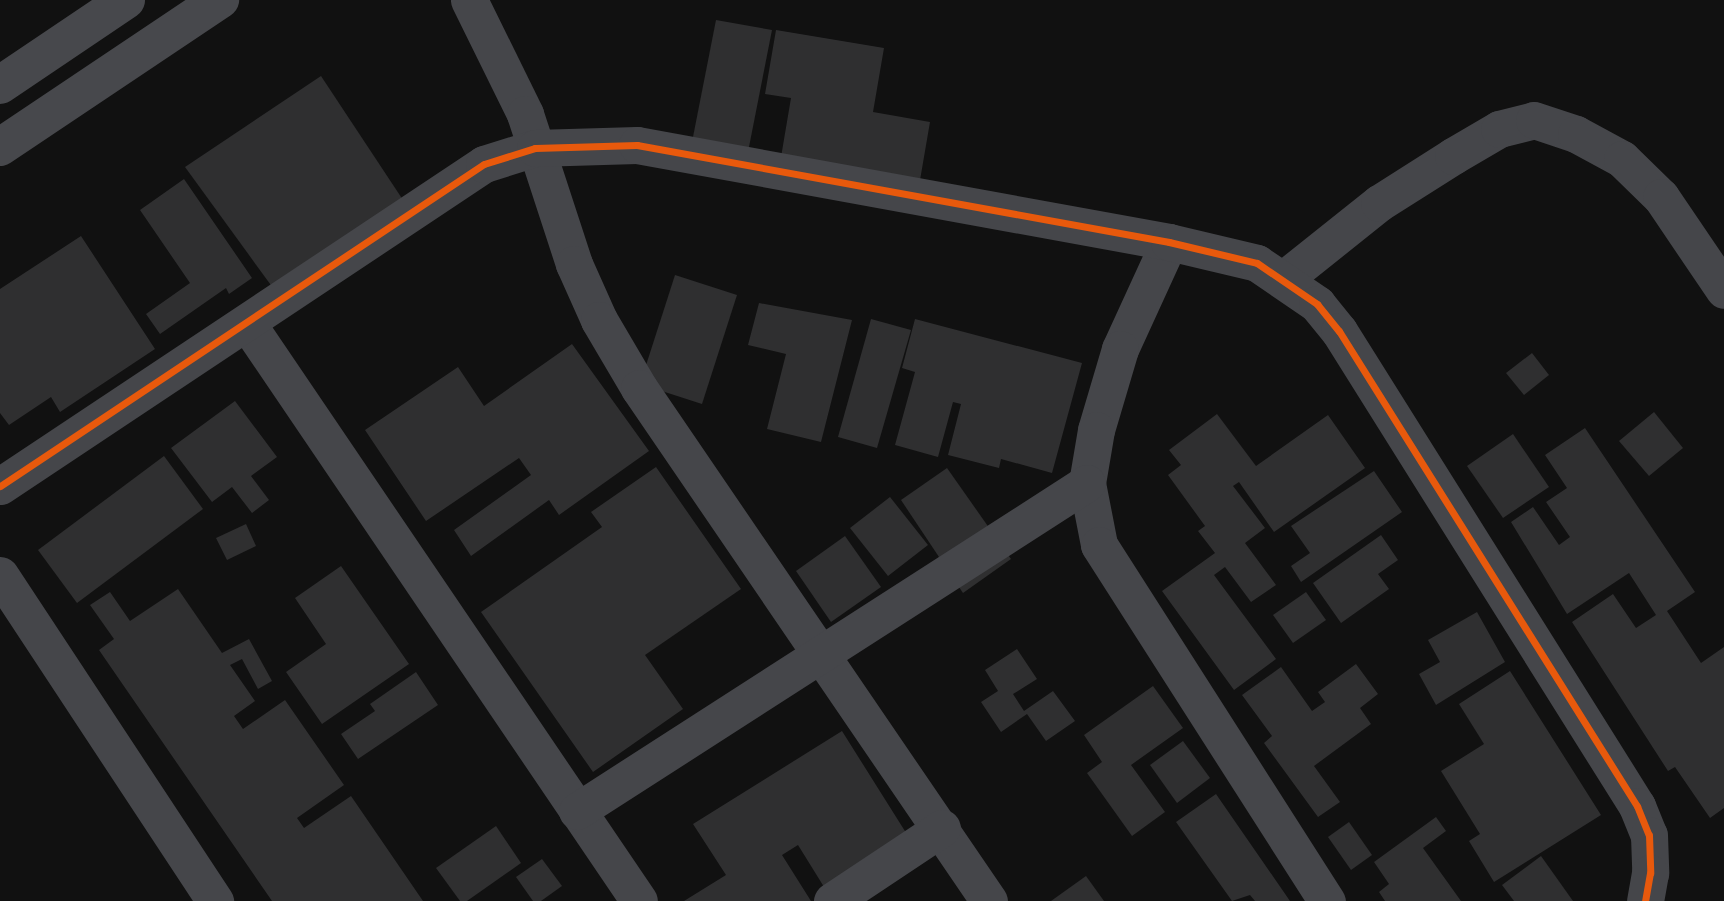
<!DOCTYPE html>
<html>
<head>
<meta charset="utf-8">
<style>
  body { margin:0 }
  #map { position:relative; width:1724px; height:901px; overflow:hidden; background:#111; font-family:"Alegreya Sans",sans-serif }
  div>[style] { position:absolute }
  .building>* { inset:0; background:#2f2f30 }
  .minor>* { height:37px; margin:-18.5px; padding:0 18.5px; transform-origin:18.5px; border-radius:18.5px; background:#45464a }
  .primary>* { height:38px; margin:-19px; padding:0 19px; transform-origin:19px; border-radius:19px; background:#47484c }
  .cycleway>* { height:7px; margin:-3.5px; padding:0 3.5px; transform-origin:3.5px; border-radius:3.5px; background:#e8590c }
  span { translate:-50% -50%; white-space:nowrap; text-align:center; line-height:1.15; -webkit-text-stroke:6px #0b0b0d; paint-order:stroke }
</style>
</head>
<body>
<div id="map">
  <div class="building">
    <i style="clip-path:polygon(716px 20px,772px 30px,748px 152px,692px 142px)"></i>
    <i style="clip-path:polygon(776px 30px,884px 48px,873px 112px,930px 122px,919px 186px,780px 163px,791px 98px,765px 94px)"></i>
    <i style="clip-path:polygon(321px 76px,403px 200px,273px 288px,185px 167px)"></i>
    <i style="clip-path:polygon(184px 179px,252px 278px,229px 294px,226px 288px,160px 334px,146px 314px,190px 283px,140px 210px)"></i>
    <i style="clip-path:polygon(81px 236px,155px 349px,60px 412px,51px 397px,9px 425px,0 413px,0 289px)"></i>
    <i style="clip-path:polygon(675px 275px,737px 295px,702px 404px,640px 384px)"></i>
    <i style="clip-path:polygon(759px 303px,852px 320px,821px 442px,767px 429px,786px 354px,748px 345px)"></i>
    <i style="clip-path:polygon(871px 319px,911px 330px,877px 448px,838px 437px)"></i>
    <i style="clip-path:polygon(915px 319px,1082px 363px,1052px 473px,1001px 459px,999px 468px,948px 455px,961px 404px,953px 402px,938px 457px,895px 445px,915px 372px,902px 368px)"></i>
    <i style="clip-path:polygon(572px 344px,649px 451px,559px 515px,549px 500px,471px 556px,454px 530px,531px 475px,519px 458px,426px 521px,365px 430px,458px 367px,484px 406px)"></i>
    <i style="clip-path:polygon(1532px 353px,1549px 375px,1524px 395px,1506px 373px)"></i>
    <i style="clip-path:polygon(235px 401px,277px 457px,251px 476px,269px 500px,252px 513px,232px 487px,212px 502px,171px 448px)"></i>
    <i style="clip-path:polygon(1654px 412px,1683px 448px,1649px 476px,1619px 441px)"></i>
    <i style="clip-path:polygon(1217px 414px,1256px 466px,1328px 415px,1365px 468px,1274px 532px,1239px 482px,1233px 486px,1265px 528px,1245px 543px,1276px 585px,1251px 602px,1225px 567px,1214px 575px,1276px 659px,1234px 690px,1162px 591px,1215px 553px,1198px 531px,1205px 526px,1168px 475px,1181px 465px,1169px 450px)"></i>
    <i style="clip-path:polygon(1585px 428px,1695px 592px,1667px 611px,1701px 663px,1724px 647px,1724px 808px,1710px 818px,1675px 767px,1668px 771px,1572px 622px,1613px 594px,1636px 628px,1656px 615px,1629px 573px,1567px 614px,1511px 522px,1533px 507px,1559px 545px,1570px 537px,1546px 502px,1567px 488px,1545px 455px)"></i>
    <i style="clip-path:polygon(1513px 434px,1549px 487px,1503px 518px,1467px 466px)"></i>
    <i style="clip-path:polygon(164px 456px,203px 509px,77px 603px,38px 550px)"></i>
    <i style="clip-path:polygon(656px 467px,741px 589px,645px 655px,683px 709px,593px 772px,481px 612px,602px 527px,591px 512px)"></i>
    <i style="clip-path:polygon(947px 468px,1011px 559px,963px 593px,901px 500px)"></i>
    <i style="clip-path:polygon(1374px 471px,1402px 512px,1301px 582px,1291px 566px,1310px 553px,1291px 526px)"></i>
    <i style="clip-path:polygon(890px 497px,928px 545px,888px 576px,850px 528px)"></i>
    <i style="clip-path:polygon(246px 524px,256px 546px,227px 560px,216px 538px)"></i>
    <i style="clip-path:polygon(1381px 535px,1398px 560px,1378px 574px,1389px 589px,1341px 623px,1313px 583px)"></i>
    <i style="clip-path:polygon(845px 536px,881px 587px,831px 622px,796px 571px)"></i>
    <i style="clip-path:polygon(341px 566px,409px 664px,322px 724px,286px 672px,326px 644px,295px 598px)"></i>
    <i style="clip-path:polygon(178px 589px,222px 653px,249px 639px,272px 681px,258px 689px,242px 659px,230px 665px,255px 701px,234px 716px,243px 729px,285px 700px,344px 785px,297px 818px,304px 828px,351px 796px,423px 901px,272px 901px,99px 650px,114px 639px,90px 605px,110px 592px,130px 621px)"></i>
    <i style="clip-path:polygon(1306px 592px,1326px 620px,1293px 643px,1273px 615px)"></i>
    <i style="clip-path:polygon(1477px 612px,1505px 662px,1436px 705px,1419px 674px,1440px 662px,1428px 640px)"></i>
    <i style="clip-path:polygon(1017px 649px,1037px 679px,1013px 694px,1024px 711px,1053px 691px,1075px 721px,1046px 741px,1027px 714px,1001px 732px,981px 702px,998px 691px,985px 670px)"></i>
    <i style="clip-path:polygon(1356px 664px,1378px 694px,1360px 708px,1371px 724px,1314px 766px,1340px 802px,1318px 817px,1264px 743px,1272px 736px,1242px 695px,1281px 667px,1312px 711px,1325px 702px,1318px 692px)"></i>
    <i style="clip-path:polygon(1510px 671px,1601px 815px,1494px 882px,1469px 841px,1480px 834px,1441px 771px,1484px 744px,1459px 704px)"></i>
    <i style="clip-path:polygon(416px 672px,438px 705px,358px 759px,341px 734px,375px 711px,370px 704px)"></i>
    <i style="clip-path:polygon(1153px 686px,1183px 728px,1131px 765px,1165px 812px,1132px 836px,1087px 773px,1102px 762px,1084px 735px)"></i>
    <i style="clip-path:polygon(842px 731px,920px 855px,829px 895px,798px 845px,782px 855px,811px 901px,684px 901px,726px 875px,693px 824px)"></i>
    <i style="clip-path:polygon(1183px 741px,1210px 778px,1177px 803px,1150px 765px)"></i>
    <i style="clip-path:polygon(1216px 794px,1290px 901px,1255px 901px,1250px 895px,1232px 901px,1176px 822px)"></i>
    <i style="clip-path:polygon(1436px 817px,1446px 831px,1423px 848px,1461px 901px,1385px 901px,1379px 892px,1389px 884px,1374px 862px)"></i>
    <i style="clip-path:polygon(1349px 822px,1372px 855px,1351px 870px,1328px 837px)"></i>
    <i style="clip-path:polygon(496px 826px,521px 863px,467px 901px,460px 901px,436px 868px)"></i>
    <i style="clip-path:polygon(1541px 856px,1573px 901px,1514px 901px,1502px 885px)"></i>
    <i style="clip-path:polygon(542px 859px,562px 886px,541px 901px,533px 901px,516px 877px)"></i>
    <i style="clip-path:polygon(1086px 876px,1104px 901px,1051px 901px)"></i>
  </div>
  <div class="minor">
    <i style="left:469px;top:0;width:127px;rotate:63.8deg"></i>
    <i style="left:525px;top:114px;width:158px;rotate:71.9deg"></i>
    <i style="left:574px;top:264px;width:61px;rotate:65.9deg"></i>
    <i style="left:599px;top:320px;width:79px;rotate:59.5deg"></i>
    <i style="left:639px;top:388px;width:621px;rotate:55.7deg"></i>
    <i style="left:1169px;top:242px;width:118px;rotate:114.6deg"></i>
    <i style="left:1120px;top:349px;width:84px;rotate:106.5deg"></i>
    <i style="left:1096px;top:430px;width:54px;rotate:99.6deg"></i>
    <i style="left:1087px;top:483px;width:63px;rotate:79deg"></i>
    <i style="left:1099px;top:545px;width:423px;rotate:57.4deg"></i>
    <i style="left:1285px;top:278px;width:120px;rotate:-38.6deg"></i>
    <i style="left:1379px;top:203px;width:88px;rotate:-32.4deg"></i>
    <i style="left:1453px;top:156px;width:53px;rotate:-30.4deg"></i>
    <i style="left:1499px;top:129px;width:36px;rotate:-14deg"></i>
    <i style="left:1534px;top:120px;width:44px;rotate:18.4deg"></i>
    <i style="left:1576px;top:134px;width:52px;rotate:28.5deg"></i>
    <i style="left:1622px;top:159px;width:54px;rotate:44.3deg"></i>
    <i style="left:1661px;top:197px;width:112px;rotate:55.9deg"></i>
    <i style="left:247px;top:323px;width:698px;rotate:55.85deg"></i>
    <i style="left:0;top:486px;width:581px;rotate:-33.64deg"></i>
    <i style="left:484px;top:164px;width:53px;rotate:-17.4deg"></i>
    <i style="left:535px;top:148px;width:102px;rotate:-1.7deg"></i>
    <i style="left:637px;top:145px;width:541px;rotate:10.33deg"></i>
    <i style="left:1169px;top:242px;width:90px;rotate:13.4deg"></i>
    <i style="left:1257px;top:263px;width:73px;rotate:34.3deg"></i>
    <i style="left:1317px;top:304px;width:35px;rotate:51deg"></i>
    <i style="left:1339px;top:331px;width:561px;rotate:57.9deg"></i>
    <i style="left:1637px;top:806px;width:31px;rotate:68deg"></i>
    <i style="left:1649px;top:835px;width:38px;rotate:88deg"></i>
    <i style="left:1650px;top:873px;width:28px;rotate:100deg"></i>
    <i style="left:0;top:575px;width:391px;rotate:56.6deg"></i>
    <i style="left:577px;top:811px;width:606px;rotate:-32.75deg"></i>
    <i style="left:832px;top:901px;width:132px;rotate:-33.6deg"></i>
  </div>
  <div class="primary">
    <i style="left:0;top:85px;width:152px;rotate:-34deg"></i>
    <i style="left:0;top:147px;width:265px;rotate:-33.8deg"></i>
  </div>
  <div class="cycleway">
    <i style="left:0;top:486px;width:581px;rotate:-33.64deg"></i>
    <i style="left:484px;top:164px;width:53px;rotate:-17.4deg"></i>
    <i style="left:535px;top:148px;width:102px;rotate:-1.7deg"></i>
    <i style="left:637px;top:145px;width:541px;rotate:10.33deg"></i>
    <i style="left:1169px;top:242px;width:90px;rotate:13.4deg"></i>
    <i style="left:1257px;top:263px;width:73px;rotate:34.3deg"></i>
    <i style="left:1317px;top:304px;width:35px;rotate:51deg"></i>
    <i style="left:1339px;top:331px;width:561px;rotate:57.9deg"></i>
    <i style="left:1637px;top:806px;width:31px;rotate:68deg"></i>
    <i style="left:1649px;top:835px;width:38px;rotate:88deg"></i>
    <i style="left:1650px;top:873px;width:28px;rotate:100deg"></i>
  </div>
</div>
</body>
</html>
